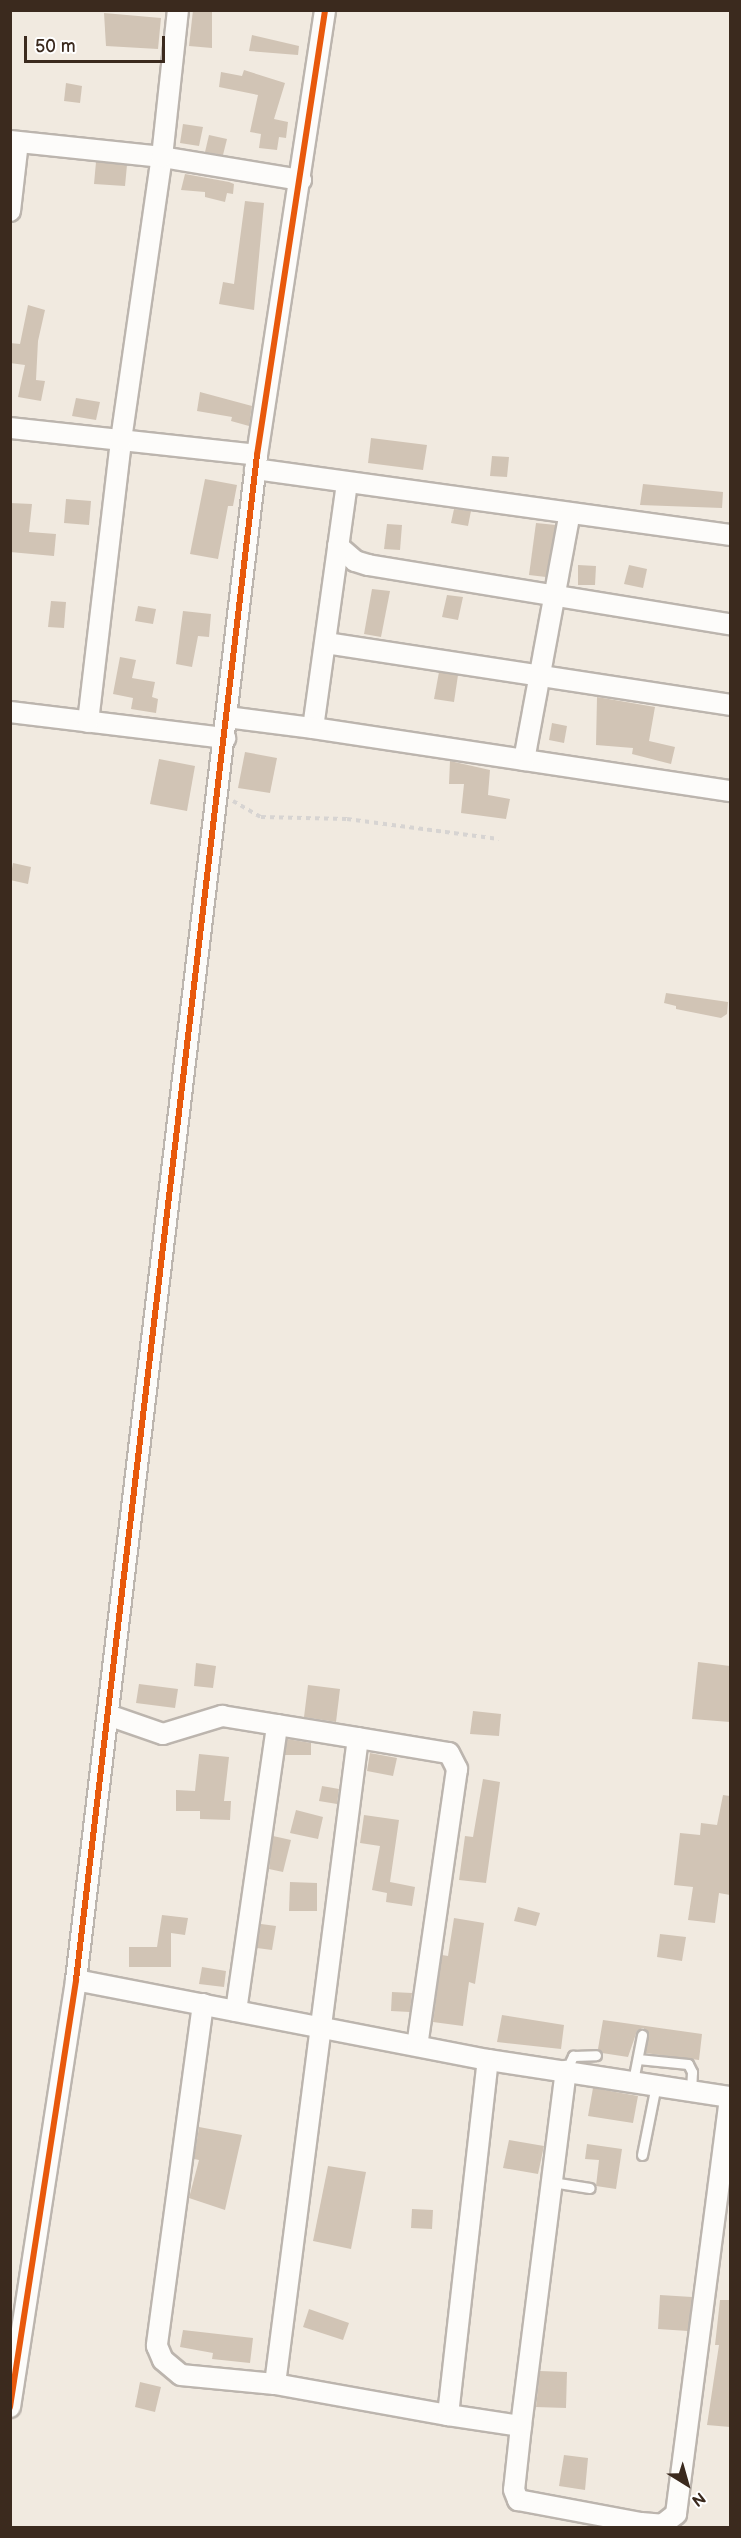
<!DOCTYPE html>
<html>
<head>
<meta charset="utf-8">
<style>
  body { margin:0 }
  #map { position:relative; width:741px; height:2538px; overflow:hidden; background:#f1eae0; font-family:"Balsamiq Sans",sans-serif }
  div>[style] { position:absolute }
  .building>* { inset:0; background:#d1c4b5 }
  .path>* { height:4px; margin-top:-2px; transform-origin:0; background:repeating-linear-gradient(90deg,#d7d4d2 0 4.5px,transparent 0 9px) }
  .roads { filter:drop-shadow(2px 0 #bcb5ae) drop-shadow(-2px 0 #bcb5ae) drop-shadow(0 2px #bcb5ae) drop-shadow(0 -2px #bcb5ae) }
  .service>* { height:9px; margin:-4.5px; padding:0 4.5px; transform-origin:4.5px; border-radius:4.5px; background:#fdfcfa }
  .minor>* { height:20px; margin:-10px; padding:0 10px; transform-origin:10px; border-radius:10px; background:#fdfcfa }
  .cycleway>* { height:6px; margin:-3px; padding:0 3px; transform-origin:3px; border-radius:3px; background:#e8590c }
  span { translate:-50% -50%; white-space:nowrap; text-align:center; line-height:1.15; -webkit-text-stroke:4.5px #fff; paint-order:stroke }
  .frame { position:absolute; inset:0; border:12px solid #3b2a1e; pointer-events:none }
  .north { position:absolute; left:657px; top:2454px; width:60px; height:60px; -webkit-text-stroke:4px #fff; paint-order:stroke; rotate:143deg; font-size:16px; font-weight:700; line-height:24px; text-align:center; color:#3b2a1e }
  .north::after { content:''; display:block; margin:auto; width:21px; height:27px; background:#3b2a1e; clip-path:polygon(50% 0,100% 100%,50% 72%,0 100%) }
  .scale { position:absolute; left:24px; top:36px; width:141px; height:27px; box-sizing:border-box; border:3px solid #3b2a1e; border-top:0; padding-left:8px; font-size:18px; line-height:21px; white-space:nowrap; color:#3b2a1e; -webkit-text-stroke:4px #fff; paint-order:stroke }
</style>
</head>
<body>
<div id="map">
  <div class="building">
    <i style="clip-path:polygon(193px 10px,212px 10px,212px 48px,189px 46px)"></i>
    <i style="clip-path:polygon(104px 13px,161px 18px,158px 49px,106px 46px)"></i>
    <i style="clip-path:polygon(252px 35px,299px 46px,298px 55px,249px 51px)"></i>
    <i style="clip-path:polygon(244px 70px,285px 83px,274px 119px,288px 122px,286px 138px,279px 137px,277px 150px,259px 148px,261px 134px,250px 132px,258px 95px,219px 87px,221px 72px,242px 76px)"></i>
    <i style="clip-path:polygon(66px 83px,82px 86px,80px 103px,64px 101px)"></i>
    <i style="clip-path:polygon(183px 124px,203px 127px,199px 146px,180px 143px)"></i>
    <i style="clip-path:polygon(209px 135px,227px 139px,223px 155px,205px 152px)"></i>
    <i style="clip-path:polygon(96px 162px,127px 165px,125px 186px,94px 184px)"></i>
    <i style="clip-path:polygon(185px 174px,229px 182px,234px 184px,233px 194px,227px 193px,225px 202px,205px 197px,205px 192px,181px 190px)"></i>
    <i style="clip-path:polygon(245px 201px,264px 203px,254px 310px,219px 304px,223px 282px,234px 284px)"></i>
    <i style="clip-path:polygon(28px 305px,45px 310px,38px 341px,36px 380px,45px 381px,41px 401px,18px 397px,25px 365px,10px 363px,10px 343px,20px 344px)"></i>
    <i style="clip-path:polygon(200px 392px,252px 406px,249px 426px,231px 421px,232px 417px,197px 411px)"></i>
    <i style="clip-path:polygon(76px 398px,100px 402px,96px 420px,72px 416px)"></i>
    <i style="clip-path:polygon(371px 438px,427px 445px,423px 470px,368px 463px)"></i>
    <i style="clip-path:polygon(492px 456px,509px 457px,507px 477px,490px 476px)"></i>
    <i style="clip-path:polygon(205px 479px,237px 485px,233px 506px,228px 506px,218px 559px,190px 554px)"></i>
    <i style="clip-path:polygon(643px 484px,723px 492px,722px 508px,640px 505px)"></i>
    <i style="clip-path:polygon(66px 499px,91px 501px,89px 525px,64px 523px)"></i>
    <i style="clip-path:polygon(10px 503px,32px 504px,29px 532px,56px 534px,54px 556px,10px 552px)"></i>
    <i style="clip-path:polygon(454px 509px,471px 511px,468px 526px,451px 523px)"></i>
    <i style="clip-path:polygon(536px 523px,556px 525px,546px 577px,529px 575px)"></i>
    <i style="clip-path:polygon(387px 524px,402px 525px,400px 550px,384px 549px)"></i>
    <i style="clip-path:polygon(578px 565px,596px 566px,595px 585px,578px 585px)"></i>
    <i style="clip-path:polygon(629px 565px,647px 569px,643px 588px,624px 584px)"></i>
    <i style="clip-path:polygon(372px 589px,390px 591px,381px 637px,364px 634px)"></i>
    <i style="clip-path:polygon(447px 595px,463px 597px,458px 620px,442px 617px)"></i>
    <i style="clip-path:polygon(51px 601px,66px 602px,64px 628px,48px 627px)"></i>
    <i style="clip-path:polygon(138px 606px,156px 609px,153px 624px,135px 621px)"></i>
    <i style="clip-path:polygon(183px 611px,211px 614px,209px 637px,198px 636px,192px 667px,176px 664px)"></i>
    <i style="clip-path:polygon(120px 657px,136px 660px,132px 678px,155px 682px,152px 697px,158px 699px,156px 713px,131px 709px,133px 698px,113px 694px)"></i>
    <i style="clip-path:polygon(439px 672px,458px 675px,454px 702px,434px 699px)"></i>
    <i style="clip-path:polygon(597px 697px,655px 707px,649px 741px,675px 747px,671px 764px,632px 754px,633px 748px,596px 745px)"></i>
    <i style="clip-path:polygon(552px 723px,567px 726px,564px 743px,549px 740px)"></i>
    <i style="clip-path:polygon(245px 752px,277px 758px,270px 793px,238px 788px)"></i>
    <i style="clip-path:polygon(159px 759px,195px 766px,187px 811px,150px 804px)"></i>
    <i style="clip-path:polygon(450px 761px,490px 770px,488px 795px,510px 799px,506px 819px,461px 813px,464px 784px,449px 784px)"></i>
    <i style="clip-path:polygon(13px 863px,31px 867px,28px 884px,10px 880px)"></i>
    <i style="clip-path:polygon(666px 993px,728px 1002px,727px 1014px,721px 1018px,676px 1009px,676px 1006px,664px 1003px)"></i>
    <i style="clip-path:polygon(698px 1662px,730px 1666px,730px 1722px,692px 1719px)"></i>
    <i style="clip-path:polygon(196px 1663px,216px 1666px,213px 1688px,194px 1686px)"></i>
    <i style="clip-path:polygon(139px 1684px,178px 1689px,175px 1708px,136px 1703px)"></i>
    <i style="clip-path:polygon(308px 1685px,340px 1689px,336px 1722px,304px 1717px)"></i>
    <i style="clip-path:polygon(473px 1711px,501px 1714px,499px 1736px,470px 1734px)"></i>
    <i style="clip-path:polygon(287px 1739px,311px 1743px,311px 1755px,285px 1755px)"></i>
    <i style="clip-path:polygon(370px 1753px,397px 1758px,393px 1776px,367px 1771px)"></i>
    <i style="clip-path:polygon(199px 1754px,229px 1757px,224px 1801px,231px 1801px,230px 1820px,200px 1819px,200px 1811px,176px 1811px,176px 1790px,195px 1791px)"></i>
    <i style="clip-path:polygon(483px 1779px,500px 1782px,486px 1883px,459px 1880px,465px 1836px,473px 1837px)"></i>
    <i style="clip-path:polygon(322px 1786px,339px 1789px,337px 1804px,319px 1801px)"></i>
    <i style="clip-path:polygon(723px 1795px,730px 1796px,730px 1895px,719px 1893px,715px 1923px,688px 1920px,693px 1887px,674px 1885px,680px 1833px,700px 1835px,701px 1823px,717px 1825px)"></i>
    <i style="clip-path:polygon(296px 1810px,323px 1817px,318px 1839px,290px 1833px)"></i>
    <i style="clip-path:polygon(364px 1815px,399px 1820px,390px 1882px,415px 1887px,412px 1906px,386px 1902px,387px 1893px,372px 1890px,380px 1846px,360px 1843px)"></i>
    <i style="clip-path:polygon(273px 1836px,291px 1840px,283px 1872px,269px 1869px)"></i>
    <i style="clip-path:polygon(290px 1882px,317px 1883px,317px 1911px,289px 1911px)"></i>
    <i style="clip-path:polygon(518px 1907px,540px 1913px,536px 1926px,514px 1921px)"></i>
    <i style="clip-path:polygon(162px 1915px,188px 1918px,185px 1935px,171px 1933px,171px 1967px,129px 1967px,129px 1947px,157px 1947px)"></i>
    <i style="clip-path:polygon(454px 1918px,484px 1923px,475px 1984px,469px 1982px,463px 2026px,433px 2022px,442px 1955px,448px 1956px)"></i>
    <i style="clip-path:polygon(261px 1924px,276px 1926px,272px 1950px,257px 1948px)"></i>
    <i style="clip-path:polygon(660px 1934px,686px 1937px,682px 1961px,657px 1957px)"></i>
    <i style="clip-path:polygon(202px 1967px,226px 1971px,224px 1987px,199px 1984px)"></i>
    <i style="clip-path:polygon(392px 1992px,412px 1993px,410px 2012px,391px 2011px)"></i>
    <i style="clip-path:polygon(502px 2015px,564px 2025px,561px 2049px,497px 2042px)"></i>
    <i style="clip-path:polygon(603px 2020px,702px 2034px,699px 2060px,645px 2053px,648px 2033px,643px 2028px,637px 2031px,628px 2057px,602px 2053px,598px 2049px)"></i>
    <i style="clip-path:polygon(593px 2088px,638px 2096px,633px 2123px,588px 2116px)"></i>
    <i style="clip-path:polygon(199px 2127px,242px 2135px,225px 2210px,189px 2198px,199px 2160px,194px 2159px)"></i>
    <i style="clip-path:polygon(509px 2140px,544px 2146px,538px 2174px,503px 2168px)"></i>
    <i style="clip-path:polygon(587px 2144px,622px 2149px,616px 2189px,596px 2186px,599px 2160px,585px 2159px)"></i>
    <i style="clip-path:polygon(328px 2166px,366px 2172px,351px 2249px,313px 2241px)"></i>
    <i style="clip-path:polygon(412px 2209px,433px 2210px,432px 2229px,411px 2228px)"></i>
    <i style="clip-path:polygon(660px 2295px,692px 2297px,688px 2331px,658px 2329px)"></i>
    <i style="clip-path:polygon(720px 2300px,730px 2300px,730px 2427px,707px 2425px,719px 2345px,715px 2345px)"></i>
    <i style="clip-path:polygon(309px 2309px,349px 2323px,343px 2340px,303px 2327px)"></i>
    <i style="clip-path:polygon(183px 2330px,253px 2338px,250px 2363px,212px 2359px,213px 2353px,180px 2347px)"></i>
    <i style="clip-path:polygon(540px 2371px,567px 2372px,566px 2408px,536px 2407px)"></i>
    <i style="clip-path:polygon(140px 2382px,161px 2387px,155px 2412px,135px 2407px)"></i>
    <i style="clip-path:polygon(564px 2455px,588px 2458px,585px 2490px,559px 2486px)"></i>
  </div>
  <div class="path">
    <i style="left:233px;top:801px;width:32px;rotate:30deg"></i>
    <i style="left:261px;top:817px;width:86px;rotate:1.3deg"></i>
    <i style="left:347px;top:819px;width:153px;rotate:7.5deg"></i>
  </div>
  <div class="roads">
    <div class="service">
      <i style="left:638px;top:2059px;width:50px;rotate:5.7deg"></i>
      <i style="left:688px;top:2064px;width:9px;rotate:63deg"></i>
      <i style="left:692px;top:2072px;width:18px;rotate:93deg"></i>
      <i style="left:566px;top:2071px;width:17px;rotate:-65deg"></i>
      <i style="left:573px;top:2056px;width:23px;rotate:-2deg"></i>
      <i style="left:633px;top:2081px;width:47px;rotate:-78.9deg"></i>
      <i style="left:642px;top:2155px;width:71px;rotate:-78.7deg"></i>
      <i style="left:552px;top:2182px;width:38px;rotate:9deg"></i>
    </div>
    <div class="minor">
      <i style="left:10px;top:141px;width:153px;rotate:6deg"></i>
      <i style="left:162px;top:157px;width:141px;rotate:9.4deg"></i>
      <i style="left:10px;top:211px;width:69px;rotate:-83.4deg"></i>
      <i style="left:10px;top:428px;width:248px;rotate:6.2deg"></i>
      <i style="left:255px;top:469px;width:480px;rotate:7.9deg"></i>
      <i style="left:347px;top:483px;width:247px;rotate:97.9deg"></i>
      <i style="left:313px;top:728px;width:422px;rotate:8.6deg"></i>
      <i style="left:338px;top:546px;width:23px;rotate:41deg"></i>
      <i style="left:355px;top:561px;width:14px;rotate:17deg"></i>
      <i style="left:368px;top:565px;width:367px;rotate:9.3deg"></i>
      <i style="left:326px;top:643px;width:409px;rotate:8.7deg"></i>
      <i style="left:10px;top:712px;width:217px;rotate:6.9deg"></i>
      <i style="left:227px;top:717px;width:87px;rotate:7.3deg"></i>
      <i style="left:88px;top:722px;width:284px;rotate:-83.3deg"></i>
      <i style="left:121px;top:440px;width:286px;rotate:-81.8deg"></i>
      <i style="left:162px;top:157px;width:148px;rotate:-83.8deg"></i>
      <i style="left:524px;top:760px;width:251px;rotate:-79.5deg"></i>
      <i style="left:108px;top:1715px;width:58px;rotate:19.1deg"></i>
      <i style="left:163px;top:1734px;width:62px;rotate:-17deg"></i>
      <i style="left:222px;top:1716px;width:138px;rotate:9.2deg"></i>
      <i style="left:76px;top:1980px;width:420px;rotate:11deg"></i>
      <i style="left:488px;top:2060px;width:245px;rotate:8.7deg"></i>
      <i style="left:203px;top:2004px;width:345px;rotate:97.7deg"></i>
      <i style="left:157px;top:2346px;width:15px;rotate:67deg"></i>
      <i style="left:163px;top:2360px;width:23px;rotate:40deg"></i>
      <i style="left:181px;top:2375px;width:94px;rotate:5.5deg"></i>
      <i style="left:275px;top:2384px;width:176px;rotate:10.2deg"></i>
      <i style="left:448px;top:2415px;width:357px;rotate:-83.6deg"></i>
      <i style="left:236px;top:2011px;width:289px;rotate:-81.8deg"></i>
      <i style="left:275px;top:2384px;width:651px;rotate:-82.68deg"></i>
      <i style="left:358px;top:1738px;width:92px;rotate:9.4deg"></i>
      <i style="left:449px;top:1753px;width:18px;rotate:63deg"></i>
      <i style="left:457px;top:1769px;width:279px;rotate:98.2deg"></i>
      <i style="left:10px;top:2407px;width:432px;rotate:-81.2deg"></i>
      <i style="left:76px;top:1980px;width:1536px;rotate:-83.23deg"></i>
      <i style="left:257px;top:455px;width:450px;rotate:-81.3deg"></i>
      <i style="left:448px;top:2415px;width:74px;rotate:8.6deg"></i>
      <i style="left:521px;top:2426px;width:358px;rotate:-82.8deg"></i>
      <i style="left:521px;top:2426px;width:64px;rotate:96.2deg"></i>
      <i style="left:514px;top:2490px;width:11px;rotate:68deg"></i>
      <i style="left:518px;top:2500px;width:125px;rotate:10.6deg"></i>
      <i style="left:641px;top:2523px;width:21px;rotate:5deg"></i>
      <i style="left:662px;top:2525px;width:18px;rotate:-38deg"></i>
      <i style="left:676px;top:2514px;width:418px;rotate:-82.6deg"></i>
    </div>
  </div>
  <div class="cycleway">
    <i style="left:10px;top:2407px;width:432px;rotate:-81.2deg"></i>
    <i style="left:76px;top:1980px;width:1536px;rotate:-83.23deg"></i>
    <i style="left:257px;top:455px;width:450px;rotate:-81.3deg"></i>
  </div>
  <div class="frame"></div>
  <div class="north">N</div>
  <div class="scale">50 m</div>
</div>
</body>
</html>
